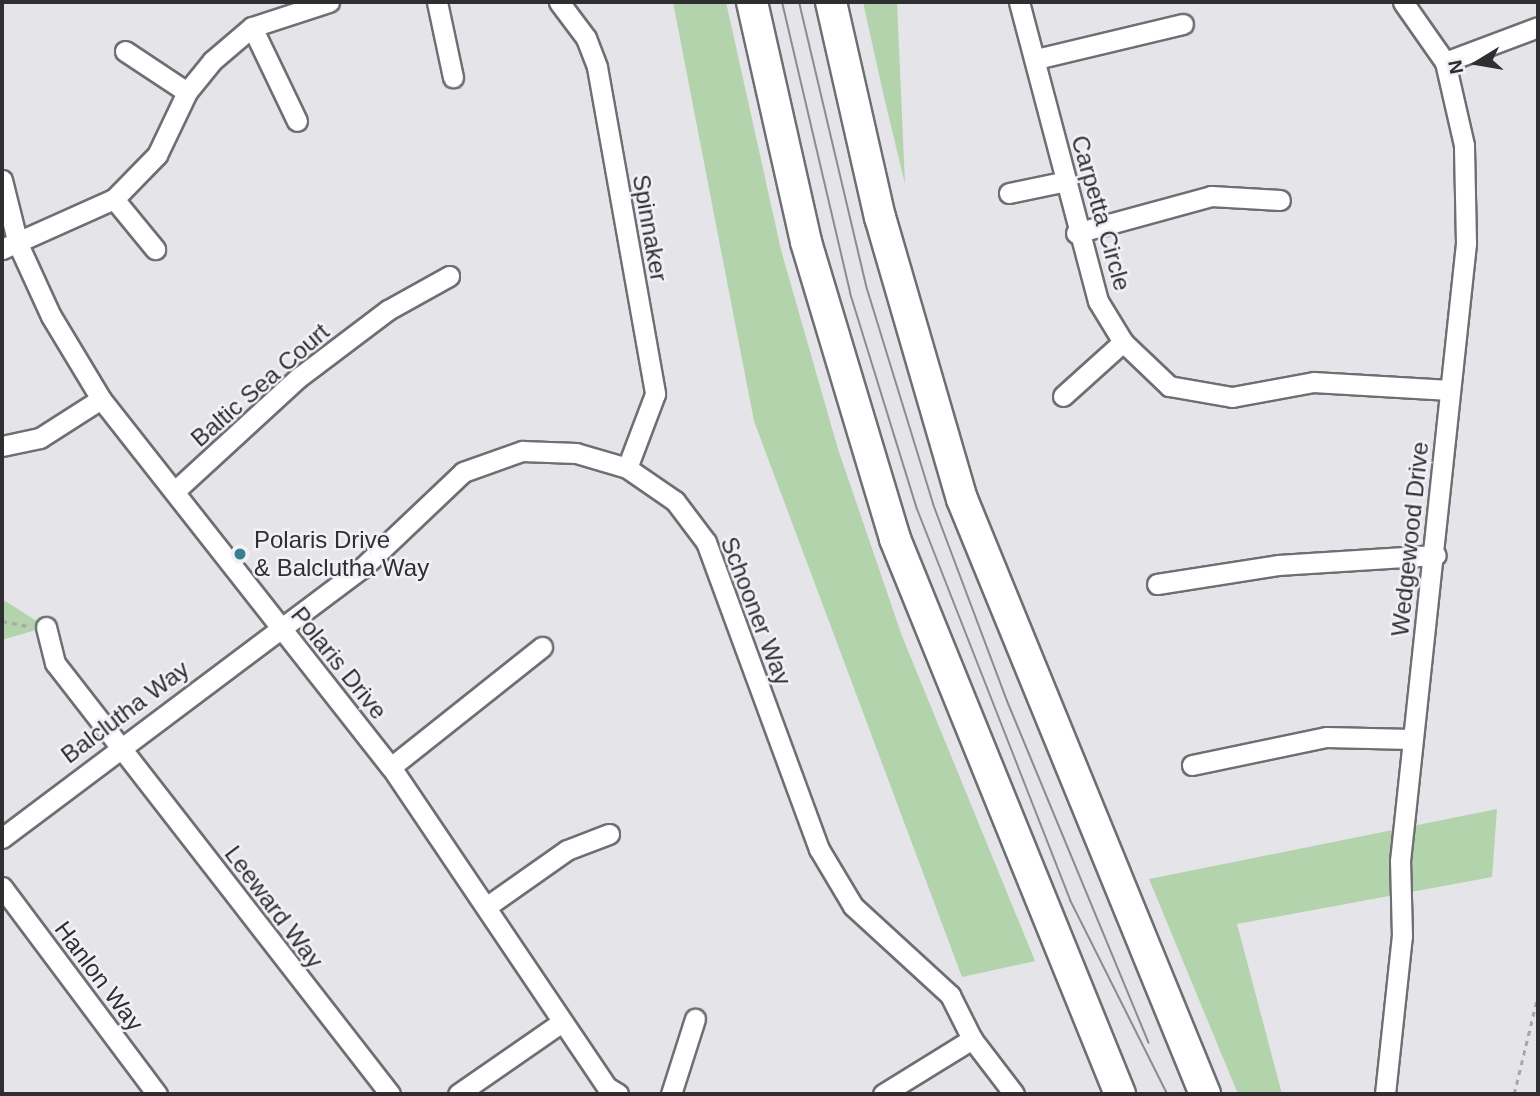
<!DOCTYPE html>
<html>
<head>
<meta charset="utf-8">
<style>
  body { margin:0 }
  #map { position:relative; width:1540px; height:1096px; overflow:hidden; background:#e4e4e9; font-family:Arial,sans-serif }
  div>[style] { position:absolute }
  .green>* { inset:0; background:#b3d3ad }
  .path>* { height:2.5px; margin-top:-1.25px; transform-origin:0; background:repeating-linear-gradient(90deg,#a7a7ab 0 5px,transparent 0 10px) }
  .roads { filter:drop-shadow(2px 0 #6e6f73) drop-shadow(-2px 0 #6e6f73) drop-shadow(0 2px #6e6f73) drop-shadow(0 -2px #6e6f73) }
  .minor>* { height:19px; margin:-9.5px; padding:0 9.5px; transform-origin:9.5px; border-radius:9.5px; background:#fff }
  .highway>* { height:30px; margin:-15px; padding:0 15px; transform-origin:15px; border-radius:15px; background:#fff }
  .tram>* { height:2px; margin:-1px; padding:0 1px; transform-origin:1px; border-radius:1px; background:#8c8c90 }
  .dots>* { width:19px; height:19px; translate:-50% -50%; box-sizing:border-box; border:4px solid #f1f1f7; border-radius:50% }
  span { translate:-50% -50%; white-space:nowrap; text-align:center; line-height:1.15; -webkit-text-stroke:5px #f1f1f7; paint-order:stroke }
  .street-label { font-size:24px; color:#2f2f31 }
  .poi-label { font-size:24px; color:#2f2f31 }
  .left { translate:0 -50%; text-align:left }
  .frame { position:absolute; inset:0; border:4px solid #2f2f31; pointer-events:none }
  .north { position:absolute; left:1442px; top:28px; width:70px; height:70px; -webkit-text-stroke:5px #f1f1f7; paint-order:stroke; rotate:259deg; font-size:19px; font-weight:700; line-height:28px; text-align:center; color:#2f2f31 }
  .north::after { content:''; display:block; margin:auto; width:24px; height:32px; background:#2f2f31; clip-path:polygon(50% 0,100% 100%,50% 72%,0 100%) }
</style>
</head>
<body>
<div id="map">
  <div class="green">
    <i style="clip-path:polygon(673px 2px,726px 2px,781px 250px,838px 449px,902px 636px,1035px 961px,962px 977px,754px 421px)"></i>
    <i style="clip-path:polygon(863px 2px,897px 2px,905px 184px,884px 97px)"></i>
    <i style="clip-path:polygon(2px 599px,46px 627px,2px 640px)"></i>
    <i style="clip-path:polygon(1497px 809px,1492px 877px,1237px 924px,1282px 1094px,1238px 1094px,1149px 879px)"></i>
  </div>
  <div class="path">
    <i style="left:2px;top:621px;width:26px;rotate:11deg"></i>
    <i style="left:1514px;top:1094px;width:102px;rotate:-76.4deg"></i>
  </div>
  <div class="roads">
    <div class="minor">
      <i style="left:437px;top:2px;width:77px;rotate:78deg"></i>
      <i style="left:559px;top:2px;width:45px;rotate:53.1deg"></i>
      <i style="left:586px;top:38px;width:31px;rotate:69deg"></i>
      <i style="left:597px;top:67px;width:332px;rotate:79.9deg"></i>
      <i style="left:655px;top:394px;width:79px;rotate:110.7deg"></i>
      <i style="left:1019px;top:2px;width:309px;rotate:75.2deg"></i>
      <i style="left:1098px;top:301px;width:48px;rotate:58.6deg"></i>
      <i style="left:1123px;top:342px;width:64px;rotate:43.7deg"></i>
      <i style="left:1169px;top:386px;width:64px;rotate:9.9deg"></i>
      <i style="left:1232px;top:397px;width:83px;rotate:-10.4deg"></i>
      <i style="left:1314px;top:382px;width:135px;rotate:3.4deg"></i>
      <i style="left:252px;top:27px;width:104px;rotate:64.4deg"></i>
      <i style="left:125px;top:51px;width:74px;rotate:33.5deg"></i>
      <i style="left:1036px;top:59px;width:151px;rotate:-13.4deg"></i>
      <i style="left:1445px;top:62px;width:99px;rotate:-20.6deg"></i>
      <i style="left:2px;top:180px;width:66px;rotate:76deg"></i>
      <i style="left:18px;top:244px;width:79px;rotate:65.4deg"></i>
      <i style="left:51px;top:316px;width:97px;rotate:58.9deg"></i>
      <i style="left:101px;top:399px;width:469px;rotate:51.8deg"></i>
      <i style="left:391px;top:767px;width:386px;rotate:56deg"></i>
      <i style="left:607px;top:1087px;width:13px;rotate:32deg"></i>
      <i style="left:1009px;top:193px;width:54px;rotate:-11.7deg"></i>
      <i style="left:114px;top:199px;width:65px;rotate:50.6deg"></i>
      <i style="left:1076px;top:233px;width:140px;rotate:-15.3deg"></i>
      <i style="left:1211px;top:196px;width:69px;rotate:3.3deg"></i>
      <i style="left:2px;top:249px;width:123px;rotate:-24.1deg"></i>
      <i style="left:114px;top:199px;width:62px;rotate:-45.7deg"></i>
      <i style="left:157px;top:155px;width:70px;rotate:-64.5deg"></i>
      <i style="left:187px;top:92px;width:40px;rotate:-51deg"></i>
      <i style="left:212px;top:61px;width:52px;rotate:-40.4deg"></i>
      <i style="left:252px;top:27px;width:81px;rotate:-18deg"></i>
      <i style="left:1063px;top:396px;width:81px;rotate:-42deg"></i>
      <i style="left:2px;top:446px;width:39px;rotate:-12deg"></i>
      <i style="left:40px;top:438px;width:72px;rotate:-32.6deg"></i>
      <i style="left:176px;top:490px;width:166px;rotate:-42.6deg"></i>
      <i style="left:298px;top:378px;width:113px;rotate:-37.1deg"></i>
      <i style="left:388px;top:310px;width:70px;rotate:-29.1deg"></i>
      <i style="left:1157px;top:584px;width:122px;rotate:-8.9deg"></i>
      <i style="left:1278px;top:565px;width:158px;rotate:-3.6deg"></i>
      <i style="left:46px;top:627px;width:37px;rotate:76deg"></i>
      <i style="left:55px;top:663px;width:546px;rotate:52.14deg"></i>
      <i style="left:1192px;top:765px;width:137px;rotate:-11.8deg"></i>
      <i style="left:1326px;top:737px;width:86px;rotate:1.3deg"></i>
      <i style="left:391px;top:767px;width:193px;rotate:-38.5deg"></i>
      <i style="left:2px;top:838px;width:450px;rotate:-36.9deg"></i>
      <i style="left:362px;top:568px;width:139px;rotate:-43.5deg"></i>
      <i style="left:463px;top:472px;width:63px;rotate:-19.6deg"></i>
      <i style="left:522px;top:451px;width:54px;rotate:2.1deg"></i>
      <i style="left:576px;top:453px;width:53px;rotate:16.4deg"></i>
      <i style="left:627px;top:468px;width:58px;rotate:34.5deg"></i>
      <i style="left:675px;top:501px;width:51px;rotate:52.9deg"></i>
      <i style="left:706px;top:542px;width:327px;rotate:69.8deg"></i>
      <i style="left:819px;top:849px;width:66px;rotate:59.2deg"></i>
      <i style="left:853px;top:906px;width:132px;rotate:42.5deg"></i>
      <i style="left:950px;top:995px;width:49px;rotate:63.4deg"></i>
      <i style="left:972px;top:1039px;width:69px;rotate:52.6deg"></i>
      <i style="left:2px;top:887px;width:259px;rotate:53.2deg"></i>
      <i style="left:486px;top:907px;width:99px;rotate:-35.1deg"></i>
      <i style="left:567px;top:850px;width:45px;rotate:-20.9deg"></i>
      <i style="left:458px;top:1094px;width:126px;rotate:-34.7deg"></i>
      <i style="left:671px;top:1094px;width:79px;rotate:-72.3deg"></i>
      <i style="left:883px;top:1094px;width:105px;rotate:-31.7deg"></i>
      <i style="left:1385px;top:1094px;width:159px;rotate:-83.9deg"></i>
      <i style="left:1402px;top:936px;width:75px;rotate:-91.5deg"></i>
      <i style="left:1400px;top:861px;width:622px;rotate:-83.9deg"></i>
      <i style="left:1466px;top:243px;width:98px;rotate:-91.2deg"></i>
      <i style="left:1464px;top:145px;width:85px;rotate:-102.9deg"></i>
      <i style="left:1445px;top:62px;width:73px;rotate:-125deg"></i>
    </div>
    <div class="highway">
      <i style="left:752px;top:2px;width:246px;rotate:77.3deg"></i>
      <i style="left:806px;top:242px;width:310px;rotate:73.3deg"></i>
      <i style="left:895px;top:539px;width:599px;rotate:67.93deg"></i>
      <i style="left:831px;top:2px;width:221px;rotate:77.2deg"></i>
      <i style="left:880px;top:217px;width:294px;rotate:73.8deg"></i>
      <i style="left:962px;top:499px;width:643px;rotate:67.78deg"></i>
    </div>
  </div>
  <div class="tram">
    <i style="left:782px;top:2px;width:299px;rotate:76.8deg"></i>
    <i style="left:850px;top:293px;width:226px;rotate:72.8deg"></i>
    <i style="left:917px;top:509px;width:420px;rotate:68.6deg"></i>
    <i style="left:1070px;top:900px;width:217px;rotate:63.4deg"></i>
    <i style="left:799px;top:2px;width:295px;rotate:76.7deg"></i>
    <i style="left:867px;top:289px;width:225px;rotate:72.9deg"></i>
    <i style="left:933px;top:504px;width:210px;rotate:69.4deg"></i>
    <i style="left:1007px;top:701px;width:370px;rotate:67.5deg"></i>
  </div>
  <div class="dots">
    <i style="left:240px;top:554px;background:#3a808c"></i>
  </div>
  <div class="street-label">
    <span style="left:1101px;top:213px;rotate:74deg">Carpetta Circle</span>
    <span style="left:650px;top:228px;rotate:80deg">Spinnaker</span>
    <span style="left:260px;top:385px;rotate:-41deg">Baltic Sea Court</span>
    <span style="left:1410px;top:539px;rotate:-84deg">Wedgewood Drive</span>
    <span style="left:756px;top:611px;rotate:69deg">Schooner Way</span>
    <span style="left:339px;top:663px;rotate:51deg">Polaris Drive</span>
    <span style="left:125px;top:712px;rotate:-37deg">Balclutha Way</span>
    <span style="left:274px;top:907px;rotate:53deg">Leeward Way</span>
    <span style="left:99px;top:976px;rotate:53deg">Hanlon Way</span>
  </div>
  <div class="poi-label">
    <span class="left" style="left:254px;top:554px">Polaris Drive<br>&amp; Balclutha Way</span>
  </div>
  <div class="frame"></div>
  <div class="north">N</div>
</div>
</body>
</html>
